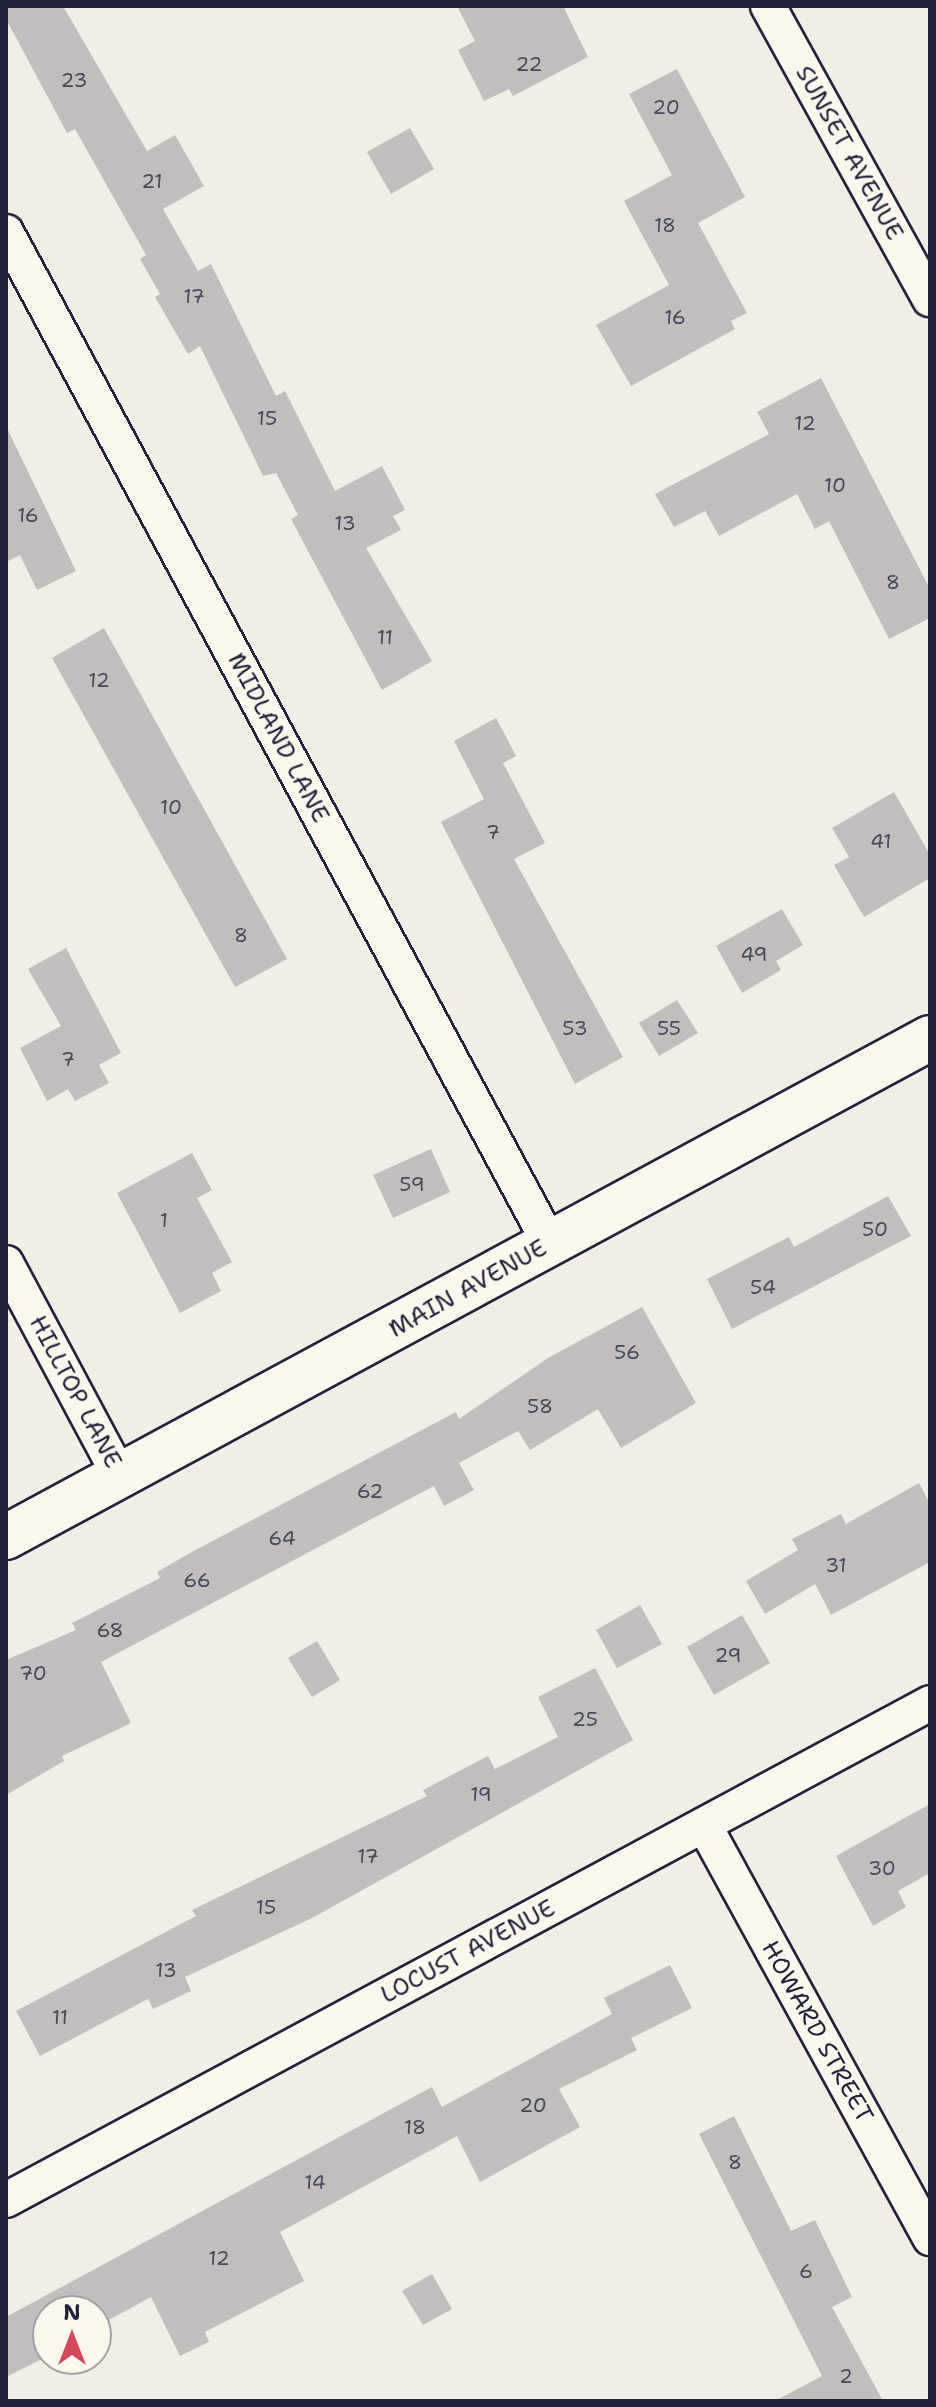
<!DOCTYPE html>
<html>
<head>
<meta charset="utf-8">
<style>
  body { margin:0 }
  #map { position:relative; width:936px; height:2407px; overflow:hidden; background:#f2eee5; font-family:"Shantell Sans",sans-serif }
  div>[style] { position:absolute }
  .building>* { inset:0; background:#c2bebe }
  .roads { filter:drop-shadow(2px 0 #22223b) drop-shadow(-2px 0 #22223b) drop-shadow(0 2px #22223b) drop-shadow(0 -2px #22223b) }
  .street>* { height:34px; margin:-17px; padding:0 17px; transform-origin:17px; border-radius:17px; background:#fbf7ec }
  .secondary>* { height:44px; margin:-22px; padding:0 22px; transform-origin:22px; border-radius:22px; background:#fbf7ec }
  span { translate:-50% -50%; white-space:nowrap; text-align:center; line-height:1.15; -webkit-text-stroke:6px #fbf7ec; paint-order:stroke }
  .number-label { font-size:20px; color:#4a495c }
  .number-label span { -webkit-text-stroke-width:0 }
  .street-label { font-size:24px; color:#22223b }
  .frame { position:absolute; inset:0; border:8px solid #22223b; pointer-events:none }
  .north { position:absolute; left:32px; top:2295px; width:80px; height:80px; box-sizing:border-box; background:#fbf7ec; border:2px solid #a4a2a5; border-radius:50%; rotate:0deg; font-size:22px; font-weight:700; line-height:32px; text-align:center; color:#22223b }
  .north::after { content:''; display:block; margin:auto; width:28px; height:36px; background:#d1495b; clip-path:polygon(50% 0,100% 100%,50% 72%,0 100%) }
</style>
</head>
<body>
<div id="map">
  <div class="building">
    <i style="clip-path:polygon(6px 6px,63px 6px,147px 151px,175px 135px,204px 186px,163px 209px,198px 271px,211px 264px,276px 396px,285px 391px,335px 491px,382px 466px,405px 510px,393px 516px,401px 530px,366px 548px,432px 661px,382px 690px,291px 519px,298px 515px,276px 473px,263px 476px,200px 346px,188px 354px,155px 297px,160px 294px,140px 259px,146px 255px,75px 129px,67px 133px,6px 19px)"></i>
    <i style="clip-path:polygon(457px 6px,563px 6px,588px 57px,513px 96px,509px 89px,484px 101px,458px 50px,475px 41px)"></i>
    <i style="clip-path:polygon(677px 69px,745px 197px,698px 223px,747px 313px,731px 321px,735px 329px,631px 386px,596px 325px,669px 285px,624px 201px,672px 175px,629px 94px)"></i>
    <i style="clip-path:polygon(410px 128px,434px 169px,391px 194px,367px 152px)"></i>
    <i style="clip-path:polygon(821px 378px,930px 589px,930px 618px,889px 639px,829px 521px,815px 529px,797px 494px,719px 536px,705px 511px,674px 527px,655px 494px,769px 434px,757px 412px)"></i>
    <i style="clip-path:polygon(6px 426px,76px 571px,37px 590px,20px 555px,6px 562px)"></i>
    <i style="clip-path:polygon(104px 628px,287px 959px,235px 987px,52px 658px)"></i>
    <i style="clip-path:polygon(496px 718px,516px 756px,503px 763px,545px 843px,514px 859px,623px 1057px,575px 1084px,441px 822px,484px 799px,454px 741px)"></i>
    <i style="clip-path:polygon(894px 792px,930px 855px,930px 878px,864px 917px,834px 865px,849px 857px,832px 828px)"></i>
    <i style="clip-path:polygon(782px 909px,803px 945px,776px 961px,781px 970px,742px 993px,716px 946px)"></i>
    <i style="clip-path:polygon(66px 948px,121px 1053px,99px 1065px,109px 1083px,75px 1101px,68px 1089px,47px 1101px,20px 1048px,61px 1026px,28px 969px)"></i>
    <i style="clip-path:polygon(677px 1000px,698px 1033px,659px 1056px,639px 1023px)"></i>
    <i style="clip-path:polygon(431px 1149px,450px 1192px,393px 1218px,373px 1175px)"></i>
    <i style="clip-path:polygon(192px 1153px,212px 1190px,197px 1198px,232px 1262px,212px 1273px,221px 1291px,180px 1313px,117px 1193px)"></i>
    <i style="clip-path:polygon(888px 1196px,911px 1236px,732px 1329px,707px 1279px,789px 1237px,794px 1247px)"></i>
    <i style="clip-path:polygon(642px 1307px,696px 1403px,621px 1448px,598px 1409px,530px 1450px,518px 1431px,459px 1463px,474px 1490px,444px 1506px,434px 1486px,101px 1662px,131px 1723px,62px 1756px,64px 1761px,6px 1795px,6px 1660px,76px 1630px,72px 1623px,160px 1578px,157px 1572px,190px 1553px,456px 1412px,459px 1419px,548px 1358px)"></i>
    <i style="clip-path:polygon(919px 1483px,930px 1504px,930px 1562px,831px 1615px,815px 1584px,765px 1614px,746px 1581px,798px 1550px,792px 1539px,841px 1514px,846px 1524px)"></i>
    <i style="clip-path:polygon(640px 1605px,662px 1644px,617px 1668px,596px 1630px)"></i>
    <i style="clip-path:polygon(742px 1615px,770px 1663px,714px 1695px,687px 1647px)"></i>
    <i style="clip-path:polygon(317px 1641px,340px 1680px,312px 1697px,288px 1658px)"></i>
    <i style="clip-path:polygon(595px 1668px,633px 1740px,312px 1918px,185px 1977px,191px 1991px,153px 2009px,148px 1999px,40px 2056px,16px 2011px,196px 1916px,192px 1910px,427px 1796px,423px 1790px,488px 1756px,495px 1769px,558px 1737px,538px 1697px)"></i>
    <i style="clip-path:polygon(930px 1804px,930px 1873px,898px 1891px,906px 1907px,873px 1926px,836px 1856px)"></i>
    <i style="clip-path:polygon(670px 1965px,692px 2008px,631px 2038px,637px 2050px,559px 2089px,580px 2127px,480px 2182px,457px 2136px,280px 2232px,304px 2281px,205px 2332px,209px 2342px,180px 2356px,151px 2297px,96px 2327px,96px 2311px,48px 2311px,48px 2356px,6px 2377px,6px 2317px,432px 2087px,442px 2107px,612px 2014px,604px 1998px)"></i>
    <i style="clip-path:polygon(734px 2116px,791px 2231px,815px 2220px,852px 2297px,832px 2307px,883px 2401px,775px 2401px,822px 2376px,699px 2134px)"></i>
    <i style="clip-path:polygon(432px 2274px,452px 2309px,423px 2325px,402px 2291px)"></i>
  </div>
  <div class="roads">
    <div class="street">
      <i style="left:768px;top:6px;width:335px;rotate:61.1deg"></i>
      <i style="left:6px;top:232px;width:1149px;rotate:61.74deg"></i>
      <i style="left:6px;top:1263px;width:244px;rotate:61.9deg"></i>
      <i style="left:704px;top:1825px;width:471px;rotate:61.3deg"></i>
      <i style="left:6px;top:2200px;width:1049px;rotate:-28.27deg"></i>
    </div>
    <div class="secondary">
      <i style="left:6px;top:1537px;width:1050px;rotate:-28.37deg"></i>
    </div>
  </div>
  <div class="number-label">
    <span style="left:529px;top:64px">22</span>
    <span style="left:74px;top:80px">23</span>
    <span style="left:666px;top:107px">20</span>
    <span style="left:152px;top:181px">21</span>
    <span style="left:665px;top:225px">18</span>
    <span style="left:194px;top:296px">17</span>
    <span style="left:675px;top:317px">16</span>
    <span style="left:267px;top:418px">15</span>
    <span style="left:805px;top:423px">12</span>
    <span style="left:835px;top:485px">10</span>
    <span style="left:28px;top:515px">16</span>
    <span style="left:345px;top:523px">13</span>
    <span style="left:893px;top:582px">8</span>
    <span style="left:385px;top:637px">11</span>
    <span style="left:99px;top:680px">12</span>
    <span style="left:171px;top:807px">10</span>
    <span style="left:493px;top:832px">7</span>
    <span style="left:881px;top:841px">41</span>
    <span style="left:241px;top:935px">8</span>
    <span style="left:754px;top:954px">49</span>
    <span style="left:575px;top:1028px">53</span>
    <span style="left:669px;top:1028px">55</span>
    <span style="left:68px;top:1059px">7</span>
    <span style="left:412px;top:1184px">59</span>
    <span style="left:164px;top:1220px">1</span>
    <span style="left:875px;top:1229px">50</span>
    <span style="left:763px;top:1287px">54</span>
    <span style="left:627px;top:1352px">56</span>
    <span style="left:540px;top:1406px">58</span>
    <span style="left:370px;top:1491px">62</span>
    <span style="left:282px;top:1538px">64</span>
    <span style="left:836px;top:1565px">31</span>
    <span style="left:197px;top:1580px">66</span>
    <span style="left:110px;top:1630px">68</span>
    <span style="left:728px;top:1655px">29</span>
    <span style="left:33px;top:1673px">70</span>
    <span style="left:585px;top:1719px">25</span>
    <span style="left:481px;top:1794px">19</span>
    <span style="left:368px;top:1856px">17</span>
    <span style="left:882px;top:1868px">30</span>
    <span style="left:266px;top:1907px">15</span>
    <span style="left:166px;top:1970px">13</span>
    <span style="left:60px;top:2017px">11</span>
    <span style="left:533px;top:2105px">20</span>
    <span style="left:415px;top:2127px">18</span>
    <span style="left:735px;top:2162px">8</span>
    <span style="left:315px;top:2182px">14</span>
    <span style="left:219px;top:2258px">12</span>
    <span style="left:806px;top:2271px">6</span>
    <span style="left:846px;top:2376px">2</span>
  </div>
  <div class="street-label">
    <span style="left:849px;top:153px;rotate:61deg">SUNSET AVENUE</span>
    <span style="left:278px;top:738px;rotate:62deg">MIDLAND LANE</span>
    <span style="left:468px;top:1289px;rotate:-29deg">MAIN AVENUE</span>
    <span style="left:75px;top:1392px;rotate:62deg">HILLTOP LANE</span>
    <span style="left:468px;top:1952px;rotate:-28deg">LOCUST AVENUE</span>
    <span style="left:817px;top:2032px;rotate:61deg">HOWARD STREET</span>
  </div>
  <div class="frame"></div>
  <div class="north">N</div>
</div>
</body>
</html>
